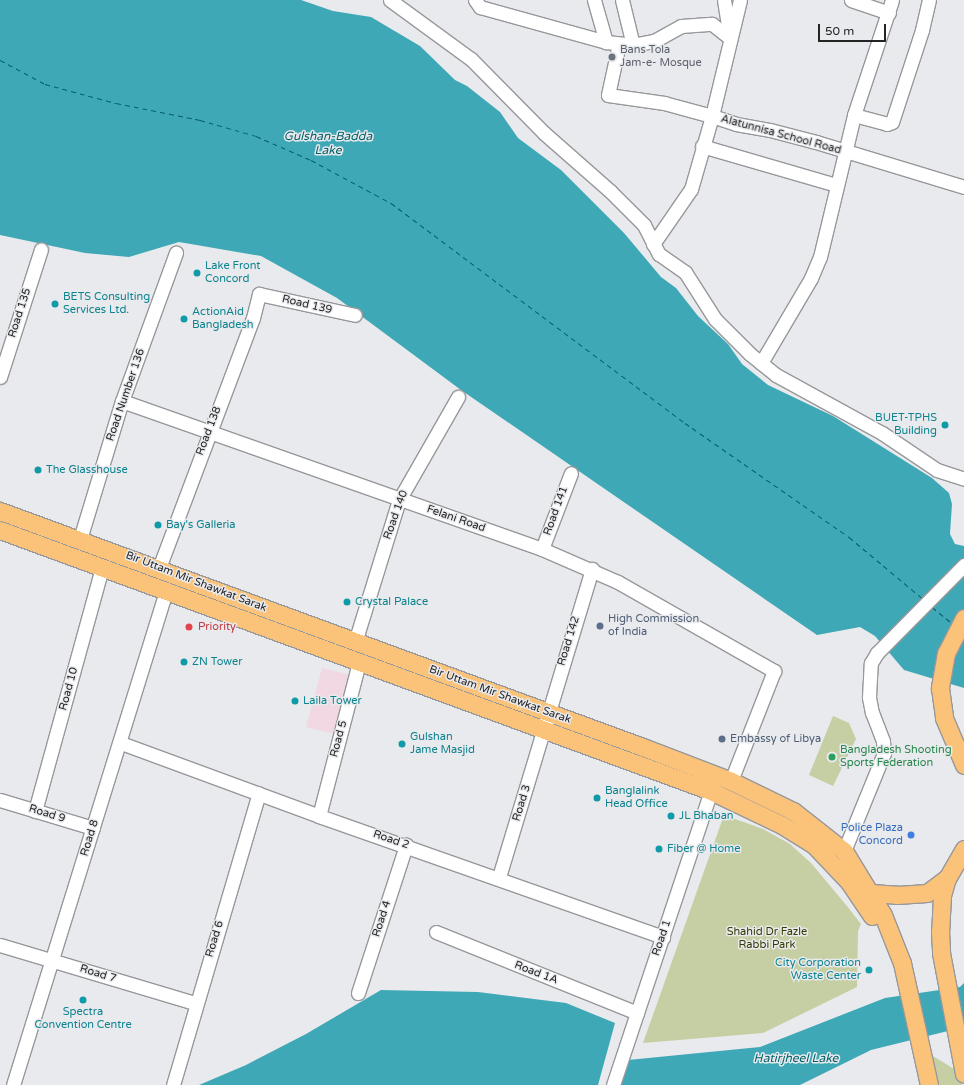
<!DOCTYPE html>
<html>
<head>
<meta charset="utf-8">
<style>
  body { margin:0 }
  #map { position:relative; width:964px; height:1085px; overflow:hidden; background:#e9eaed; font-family:"Varela Round",sans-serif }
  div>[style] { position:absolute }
  .commercial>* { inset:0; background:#f1d8e2 }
  .green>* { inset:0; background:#c6cea3 }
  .water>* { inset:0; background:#3fa8b6 }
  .ferry>* { height:1px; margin-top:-0.5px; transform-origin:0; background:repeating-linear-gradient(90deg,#026069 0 5px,transparent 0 9px) }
  .roads { filter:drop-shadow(1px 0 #97989b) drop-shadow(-1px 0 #97989b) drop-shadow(0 1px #97989b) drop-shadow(0 -1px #97989b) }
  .minor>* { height:13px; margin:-6.5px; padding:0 6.5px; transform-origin:6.5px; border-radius:6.5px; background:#fff }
  .major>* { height:17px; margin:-8.5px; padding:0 8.5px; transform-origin:8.5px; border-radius:8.5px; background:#fbc379 }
  .dots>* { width:11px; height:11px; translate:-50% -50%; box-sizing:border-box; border:2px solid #e9eaed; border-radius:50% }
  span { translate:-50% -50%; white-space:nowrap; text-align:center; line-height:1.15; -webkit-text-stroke:3px #e9eaed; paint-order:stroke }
  .worship-label { font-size:11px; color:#5b616d }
  .left { translate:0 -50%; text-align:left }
  .street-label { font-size:11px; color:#242425 }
  .culture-label { font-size:11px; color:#0d838f }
  .right { translate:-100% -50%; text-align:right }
  .service-label { font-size:11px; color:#4e5e75 }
  .health-label { font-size:11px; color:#be3a42 }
  .leisure-label { font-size:11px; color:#27864d }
  .shop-label { font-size:11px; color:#366cbe }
  .park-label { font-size:11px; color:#343a00 }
  .water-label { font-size:12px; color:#026069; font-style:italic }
  .scale { position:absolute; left:818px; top:24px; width:68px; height:18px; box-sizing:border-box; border:2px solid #242425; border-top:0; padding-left:5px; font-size:12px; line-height:14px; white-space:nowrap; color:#242425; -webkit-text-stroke:3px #e9eaed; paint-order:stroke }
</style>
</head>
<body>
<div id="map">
  <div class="commercial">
    <i style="clip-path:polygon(322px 668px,351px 675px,335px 734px,306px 727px)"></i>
  </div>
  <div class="green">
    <i style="clip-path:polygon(833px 716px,849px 723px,856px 739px,833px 786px,809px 775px)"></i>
    <i style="clip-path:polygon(724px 815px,763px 829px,790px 844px,811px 863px,847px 906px,861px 924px,858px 931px,857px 987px,763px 1033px,643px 1043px)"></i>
    <i style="clip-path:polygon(933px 1056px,959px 1072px,962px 1085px,938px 1085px)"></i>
  </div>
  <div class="water">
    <i style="clip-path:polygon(0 0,301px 0,333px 11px,371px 17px,420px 46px,455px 80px,467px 86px,500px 112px,518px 138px,561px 170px,624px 233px,661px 277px,676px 288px,698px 316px,728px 344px,742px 364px,768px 385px,833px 416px,932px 478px,949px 493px,952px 504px,950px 534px,955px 544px,964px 546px,964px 688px,904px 670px,875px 636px,860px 627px,817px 635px,461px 390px,337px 298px,261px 256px,179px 242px,129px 257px,85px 253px,0 235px)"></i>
    <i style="clip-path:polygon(964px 983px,964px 1027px,871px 1050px,800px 1085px,619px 1085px,628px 1060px,760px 1047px,885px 998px,960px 987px)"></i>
    <i style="clip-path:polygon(381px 990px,478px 992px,566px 1003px,615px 1023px,598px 1085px,199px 1085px,246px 1065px,306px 1034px)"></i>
  </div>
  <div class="ferry">
    <i style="left:0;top:60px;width:51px;rotate:28.1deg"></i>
    <i style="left:45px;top:84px;width:73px;rotate:15deg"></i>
    <i style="left:116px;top:103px;width:86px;rotate:11.4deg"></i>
    <i style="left:200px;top:120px;width:58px;rotate:15.9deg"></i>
    <i style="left:256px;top:136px;width:60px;rotate:23.6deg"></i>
    <i style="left:311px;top:160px;width:91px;rotate:28.3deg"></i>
    <i style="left:391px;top:203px;width:367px;rotate:36.8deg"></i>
    <i style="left:685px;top:423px;width:200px;rotate:34.8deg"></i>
    <i style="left:849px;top:537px;width:95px;rotate:39.9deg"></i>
    <i style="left:932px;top:607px;width:27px;rotate:39deg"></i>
  </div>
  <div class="roads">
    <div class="minor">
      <i style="left:390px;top:0;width:100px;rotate:36.1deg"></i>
      <i style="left:471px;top:59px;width:104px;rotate:45.4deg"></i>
      <i style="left:544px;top:133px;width:88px;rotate:41.3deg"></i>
      <i style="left:610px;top:191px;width:48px;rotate:45deg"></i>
      <i style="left:644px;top:225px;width:33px;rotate:63deg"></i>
      <i style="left:659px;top:254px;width:32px;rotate:35deg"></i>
      <i style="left:685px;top:272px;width:56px;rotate:57.4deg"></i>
      <i style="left:715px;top:319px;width:49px;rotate:45deg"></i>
      <i style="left:750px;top:354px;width:33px;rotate:39deg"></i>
      <i style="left:776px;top:375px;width:121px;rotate:28.7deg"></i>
      <i style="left:882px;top:433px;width:66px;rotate:33.9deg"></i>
      <i style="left:937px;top:470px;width:28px;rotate:18deg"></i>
      <i style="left:475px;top:0;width:9px;rotate:54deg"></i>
      <i style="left:480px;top:7px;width:131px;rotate:15.5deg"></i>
      <i style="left:606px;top:42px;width:27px;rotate:6deg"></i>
      <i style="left:633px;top:45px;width:21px;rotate:-11deg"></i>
      <i style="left:654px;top:41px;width:31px;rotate:-29deg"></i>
      <i style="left:681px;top:26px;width:31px;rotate:-4deg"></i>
      <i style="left:712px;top:24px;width:23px;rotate:38deg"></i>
      <i style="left:594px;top:0;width:44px;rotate:74.1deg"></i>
      <i style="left:622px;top:0;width:46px;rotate:76.3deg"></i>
      <i style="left:724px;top:0;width:32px;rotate:81deg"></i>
      <i style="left:740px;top:0;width:119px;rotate:103.6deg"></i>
      <i style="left:712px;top:116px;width:25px;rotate:18deg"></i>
      <i style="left:736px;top:124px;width:35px;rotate:10deg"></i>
      <i style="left:770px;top:130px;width:48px;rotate:14.6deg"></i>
      <i style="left:816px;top:142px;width:155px;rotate:16.9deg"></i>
      <i style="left:851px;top:0;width:40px;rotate:18.9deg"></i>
      <i style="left:619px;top:44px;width:52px;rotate:102.2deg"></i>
      <i style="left:608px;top:95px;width:57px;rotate:8.1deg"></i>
      <i style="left:664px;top:103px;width:50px;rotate:15.2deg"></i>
      <i style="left:712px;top:116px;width:76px;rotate:106deg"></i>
      <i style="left:691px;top:189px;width:67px;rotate:124.6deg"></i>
      <i style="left:854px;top:115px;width:34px;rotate:15deg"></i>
      <i style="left:887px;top:124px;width:5px;rotate:-22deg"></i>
      <i style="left:892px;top:122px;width:97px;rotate:-71.9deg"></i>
      <i style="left:922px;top:30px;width:31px;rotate:-77deg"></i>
      <i style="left:702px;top:146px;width:140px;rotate:16.2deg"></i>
      <i style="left:761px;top:363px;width:99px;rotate:-59.5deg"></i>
      <i style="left:811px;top:278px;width:23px;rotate:-67deg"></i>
      <i style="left:820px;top:257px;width:146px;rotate:-76.5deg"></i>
      <i style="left:854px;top:115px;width:121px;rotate:-71.7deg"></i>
      <i style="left:0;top:377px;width:134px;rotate:-72.2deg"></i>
      <i style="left:122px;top:401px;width:445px;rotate:19.4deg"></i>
      <i style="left:542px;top:549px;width:83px;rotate:23.5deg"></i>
      <i style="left:618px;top:582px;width:180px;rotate:29.7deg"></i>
      <i style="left:774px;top:671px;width:118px;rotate:111.4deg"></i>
      <i style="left:80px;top:539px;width:144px;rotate:-73.1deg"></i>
      <i style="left:122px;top:401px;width:158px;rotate:-70deg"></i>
      <i style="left:542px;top:549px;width:81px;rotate:-69.1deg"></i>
      <i style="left:159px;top:568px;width:267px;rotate:-69.4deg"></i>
      <i style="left:253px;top:318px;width:25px;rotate:-76deg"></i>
      <i style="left:259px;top:294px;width:98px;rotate:12.3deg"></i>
      <i style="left:355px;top:642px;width:149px;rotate:-72.8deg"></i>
      <i style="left:399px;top:500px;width:119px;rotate:-60.2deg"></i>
      <i style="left:121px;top:743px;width:211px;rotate:20.2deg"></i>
      <i style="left:319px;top:816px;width:365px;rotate:19.4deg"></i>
      <i style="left:0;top:800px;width:97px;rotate:16.8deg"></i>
      <i style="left:35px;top:811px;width:253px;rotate:-74.6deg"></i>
      <i style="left:319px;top:816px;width:159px;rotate:-75.4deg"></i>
      <i style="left:844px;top:851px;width:106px;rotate:-67.8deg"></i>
      <i style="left:884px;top:753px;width:12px;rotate:-95deg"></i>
      <i style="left:883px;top:741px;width:30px;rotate:-111deg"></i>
      <i style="left:872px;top:713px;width:16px;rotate:-101deg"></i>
      <i style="left:869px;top:697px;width:34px;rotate:-87deg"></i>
      <i style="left:871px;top:663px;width:12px;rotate:-59deg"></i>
      <i style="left:877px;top:653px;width:124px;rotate:-45.3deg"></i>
      <i style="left:499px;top:877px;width:322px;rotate:-73.2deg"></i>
      <i style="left:436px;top:932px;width:217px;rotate:21.9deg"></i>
      <i style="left:0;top:945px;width:203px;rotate:16.6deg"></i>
      <i style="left:358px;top:993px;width:156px;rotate:-72deg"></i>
      <i style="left:13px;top:1085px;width:517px;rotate:-72.79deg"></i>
      <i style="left:173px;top:1085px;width:304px;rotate:-73.6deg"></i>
      <i style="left:613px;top:1085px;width:310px;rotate:-71.6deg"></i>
    </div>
    <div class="major">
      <i style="left:0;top:511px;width:682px;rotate:20.16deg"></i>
      <i style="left:640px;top:746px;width:97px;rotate:21deg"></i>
      <i style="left:731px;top:781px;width:69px;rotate:25.8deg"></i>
      <i style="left:793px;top:811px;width:65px;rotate:38.1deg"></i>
      <i style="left:844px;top:851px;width:75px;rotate:58.6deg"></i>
      <i style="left:883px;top:915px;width:52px;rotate:68.4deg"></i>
      <i style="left:902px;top:963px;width:125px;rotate:77.5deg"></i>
      <i style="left:0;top:530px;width:757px;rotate:20.16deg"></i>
      <i style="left:711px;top:791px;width:79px;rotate:25.6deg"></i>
      <i style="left:782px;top:825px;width:36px;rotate:32deg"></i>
      <i style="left:813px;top:844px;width:52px;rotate:46.5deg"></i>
      <i style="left:849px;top:882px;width:41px;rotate:55.9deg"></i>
      <i style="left:964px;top:618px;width:39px;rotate:117deg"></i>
      <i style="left:946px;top:653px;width:36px;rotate:100deg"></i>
      <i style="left:940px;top:688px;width:30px;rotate:82deg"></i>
      <i style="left:944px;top:718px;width:51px;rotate:66.9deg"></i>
      <i style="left:964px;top:849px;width:34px;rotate:120deg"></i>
      <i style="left:947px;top:878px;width:19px;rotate:106deg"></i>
      <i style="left:942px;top:896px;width:35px;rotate:93deg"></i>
      <i style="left:940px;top:931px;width:22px;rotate:87deg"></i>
      <i style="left:941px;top:953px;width:123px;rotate:79.2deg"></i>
      <i style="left:864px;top:897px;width:8px;rotate:-30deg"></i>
      <i style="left:871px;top:893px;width:26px;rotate:4deg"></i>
      <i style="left:897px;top:895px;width:30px;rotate:-4deg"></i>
      <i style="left:927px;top:893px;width:25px;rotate:-37deg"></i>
    </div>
  </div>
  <div class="dots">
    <i style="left:612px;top:57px;background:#6b7280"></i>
    <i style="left:197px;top:273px;background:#0f9aa8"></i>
    <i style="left:55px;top:304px;background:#0f9aa8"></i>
    <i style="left:184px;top:319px;background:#0f9aa8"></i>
    <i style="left:945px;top:425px;background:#0f9aa8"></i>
    <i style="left:38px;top:470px;background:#0f9aa8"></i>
    <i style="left:158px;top:525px;background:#0f9aa8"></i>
    <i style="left:347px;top:602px;background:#0f9aa8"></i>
    <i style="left:600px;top:626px;background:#5c6f8a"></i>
    <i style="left:189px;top:627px;background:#e0444e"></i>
    <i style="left:184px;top:662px;background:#0f9aa8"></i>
    <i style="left:295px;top:701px;background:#0f9aa8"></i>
    <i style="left:722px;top:739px;background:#5c6f8a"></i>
    <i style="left:402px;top:744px;background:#0f9aa8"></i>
    <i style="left:832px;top:757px;background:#2e9e5b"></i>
    <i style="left:597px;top:798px;background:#0f9aa8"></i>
    <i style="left:671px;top:816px;background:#0f9aa8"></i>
    <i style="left:911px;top:835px;background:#3f7fe0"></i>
    <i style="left:659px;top:849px;background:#0f9aa8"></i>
    <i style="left:869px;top:970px;background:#0f9aa8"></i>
    <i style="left:83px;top:1000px;background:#0f9aa8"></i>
  </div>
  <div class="worship-label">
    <span class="left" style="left:620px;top:57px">Bans Tola<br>Jam-e- Mosque</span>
  </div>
  <div class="street-label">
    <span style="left:781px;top:135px;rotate:15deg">Alatunnisa School Road</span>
    <span style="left:307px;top:305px;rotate:13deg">Road 139</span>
    <span style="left:20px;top:313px;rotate:-72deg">Road 135</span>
    <span style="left:126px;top:395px;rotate:-71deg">Road Number 136</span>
    <span style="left:209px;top:431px;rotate:-69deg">Road 138</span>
    <span style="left:556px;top:511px;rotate:-70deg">Road 141</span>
    <span style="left:396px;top:515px;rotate:-70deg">Road 140</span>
    <span style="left:456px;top:519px;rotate:19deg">Felani Road</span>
    <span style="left:196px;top:582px;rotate:21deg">Bir Uttam Mir Shawkat Sarak</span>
    <span style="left:569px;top:641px;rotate:-73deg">Road 142</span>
    <span style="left:69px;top:689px;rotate:-75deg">Road 10</span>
    <span style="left:500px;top:695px;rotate:20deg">Bir Uttam Mir Shawkat Sarak</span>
    <span style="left:339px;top:739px;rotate:-75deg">Road 5</span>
    <span style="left:522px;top:803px;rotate:-73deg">Road 3</span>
    <span style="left:47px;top:814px;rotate:17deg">Road 9</span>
    <span style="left:90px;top:838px;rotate:-73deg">Road 8</span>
    <span style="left:391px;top:840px;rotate:19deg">Road 2</span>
    <span style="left:382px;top:919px;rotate:-72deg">Road 4</span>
    <span style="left:662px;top:938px;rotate:-71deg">Road 1</span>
    <span style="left:215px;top:939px;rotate:-73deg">Road 6</span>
    <span style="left:536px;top:973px;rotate:21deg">Road 1A</span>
    <span style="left:98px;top:974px;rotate:17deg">Road 7</span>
  </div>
  <div class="culture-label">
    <span class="left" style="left:205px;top:273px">Lake Front<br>Concord</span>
    <span class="left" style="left:63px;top:304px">BETS Consulting<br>Services Ltd.</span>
    <span class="left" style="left:192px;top:319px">ActionAid<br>Bangladesh</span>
    <span class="right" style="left:937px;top:425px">BUET-TPHS<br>Building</span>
    <span class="left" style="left:46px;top:470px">The Glasshouse</span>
    <span class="left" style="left:166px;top:525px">Bay's Galleria</span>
    <span class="left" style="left:355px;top:602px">Crystal Palace</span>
    <span class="left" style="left:192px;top:662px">ZN Tower</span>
    <span class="left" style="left:303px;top:701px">Laila Tower</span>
    <span class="left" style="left:410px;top:744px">Gulshan<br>Jame Masjid</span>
    <span class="left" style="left:605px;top:798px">Banglalink<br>Head Office</span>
    <span class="left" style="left:679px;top:816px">JL Bhaban</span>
    <span class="left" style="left:667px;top:849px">Fiber @ Home</span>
    <span class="right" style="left:861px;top:970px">City Corporation<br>Waste Center</span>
    <span style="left:83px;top:1019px">Spectra<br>Convention Centre</span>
  </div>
  <div class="service-label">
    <span class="left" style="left:608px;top:626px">High Commission<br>of India</span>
    <span class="left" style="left:730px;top:739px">Embassy of Libya</span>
  </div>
  <div class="health-label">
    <span class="left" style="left:198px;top:627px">Priority</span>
  </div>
  <div class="leisure-label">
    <span class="left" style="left:840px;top:757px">Bangladesh Shooting<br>Sports Federation</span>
  </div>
  <div class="shop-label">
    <span class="right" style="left:903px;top:835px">Police Plaza<br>Concord</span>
  </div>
  <div class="park-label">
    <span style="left:767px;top:939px">Shahid Dr Fazle<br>Rabbi Park</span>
  </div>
  <div class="water-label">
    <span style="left:328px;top:144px">Gulshan-Badda<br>Lake</span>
    <span style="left:796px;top:1059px">Hatirjheel Lake</span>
  </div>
  <div class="scale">50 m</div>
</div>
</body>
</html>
